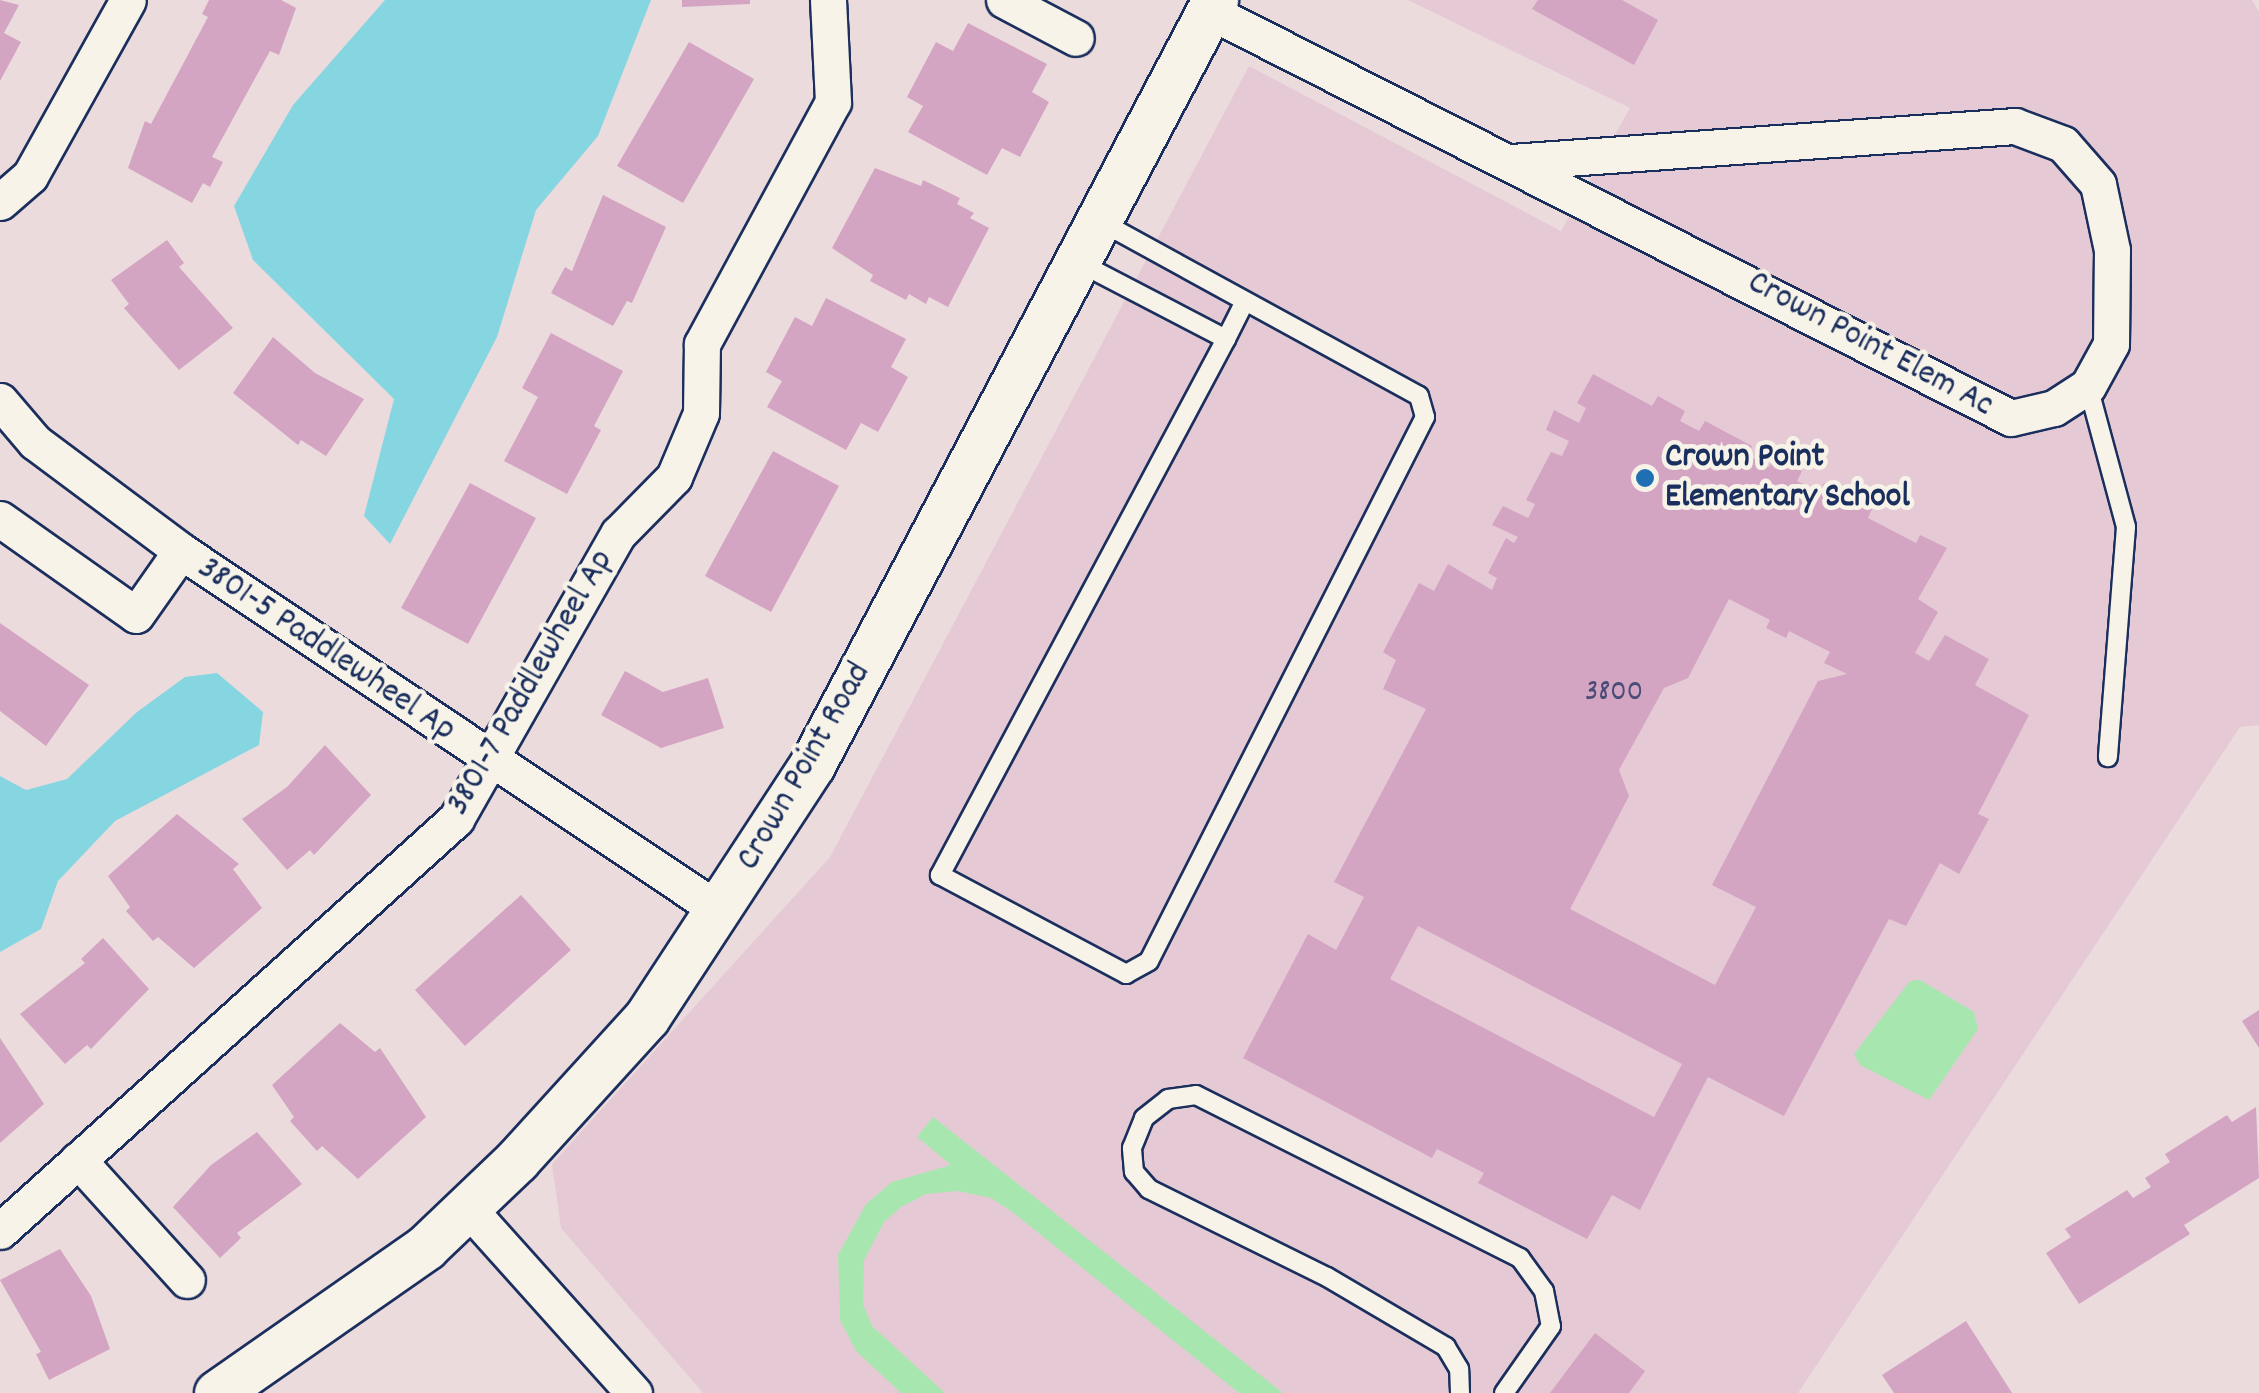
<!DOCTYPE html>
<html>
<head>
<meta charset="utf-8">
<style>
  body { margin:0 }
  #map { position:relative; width:2259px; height:1393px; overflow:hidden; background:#ecdbdd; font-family:Dekko,sans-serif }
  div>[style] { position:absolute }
  .built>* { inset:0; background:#e5cad5 }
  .green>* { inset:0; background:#a7e7af }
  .water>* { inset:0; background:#86d6e2 }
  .building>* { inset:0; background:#d4a4c3 }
  .roads { filter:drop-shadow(2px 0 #1b2f5e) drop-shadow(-2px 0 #1b2f5e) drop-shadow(0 2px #1b2f5e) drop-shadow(0 -2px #1b2f5e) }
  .service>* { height:18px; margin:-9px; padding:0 9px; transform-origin:9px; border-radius:9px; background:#f7f3e8 }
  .minor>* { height:35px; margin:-17.5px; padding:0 17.5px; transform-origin:17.5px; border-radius:17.5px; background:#f7f3e8 }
  .tertiary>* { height:45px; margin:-22.5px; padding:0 22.5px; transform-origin:22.5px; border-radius:22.5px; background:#f7f3e8 }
  .dots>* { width:28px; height:28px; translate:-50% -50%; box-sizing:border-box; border:5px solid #f7f3e8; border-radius:50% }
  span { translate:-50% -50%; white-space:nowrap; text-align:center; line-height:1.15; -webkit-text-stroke:9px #f7f3e8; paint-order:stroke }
  .number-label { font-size:30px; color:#494c77 }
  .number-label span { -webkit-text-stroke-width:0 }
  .street-label { font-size:35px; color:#1b2f5e }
  .poi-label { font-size:35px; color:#1b2f5e; font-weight:700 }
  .left { translate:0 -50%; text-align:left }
</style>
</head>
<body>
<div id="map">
  <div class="built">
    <i style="clip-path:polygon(1408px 0,2252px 0,2259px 12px,2259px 725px,2240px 727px,1798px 1393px,703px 1393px,561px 1228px,552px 1164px,830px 857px,1249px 66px,1561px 231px,1630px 108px)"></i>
  </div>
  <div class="green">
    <i style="clip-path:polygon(1920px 980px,1974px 1012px,1978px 1029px,1929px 1100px,1860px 1065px,1854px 1054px,1910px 981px)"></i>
    <i style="clip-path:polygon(933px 1117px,1283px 1393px,1239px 1393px,1011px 1211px,991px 1198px,958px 1191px,926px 1194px,901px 1207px,884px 1222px,864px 1260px,863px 1304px,872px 1326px,945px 1393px,901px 1393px,856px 1351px,840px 1320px,838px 1255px,866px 1204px,892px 1182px,951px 1165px,917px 1137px)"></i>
  </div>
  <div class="water">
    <i style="clip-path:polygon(385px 0,651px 0,598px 136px,536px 210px,497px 337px,390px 544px,364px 516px,394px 399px,253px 260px,234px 206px,293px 105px)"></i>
    <i style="clip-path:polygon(217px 673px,263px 712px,259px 745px,115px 821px,58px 881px,41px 929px,0 952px,0 776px,26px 790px,67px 779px,137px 712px,185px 677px)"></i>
  </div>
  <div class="building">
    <i style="clip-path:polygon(0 0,19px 5px,4px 33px,21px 42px,0 81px)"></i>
    <i style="clip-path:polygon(209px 0,281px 0,296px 8px,279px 55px,270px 51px,212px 157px,223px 162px,210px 187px,203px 183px,192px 203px,128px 168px,145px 121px,151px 124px,208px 17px,202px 14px)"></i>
    <i style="clip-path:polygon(682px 0,750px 0,750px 4px,682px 7px)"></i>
    <i style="clip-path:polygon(1538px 0,1622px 0,1658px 20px,1634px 65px,1532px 9px)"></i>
    <i style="clip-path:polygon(968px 23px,1047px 64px,1032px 92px,1049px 102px,1020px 157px,1002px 148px,987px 175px,908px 132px,923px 106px,907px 97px,936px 42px,953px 51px)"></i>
    <i style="clip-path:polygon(689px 42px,754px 79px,683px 203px,617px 166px)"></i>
    <i style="clip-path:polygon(875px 168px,921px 186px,923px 180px,960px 198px,957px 204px,974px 213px,970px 218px,989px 228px,948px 307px,929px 297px,926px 304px,909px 294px,906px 300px,870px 281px,873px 275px,832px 248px)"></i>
    <i style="clip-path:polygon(603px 195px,666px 227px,632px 303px,627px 301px,613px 326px,551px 293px,565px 267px,572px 271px)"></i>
    <i style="clip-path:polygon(167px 240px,184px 263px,179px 267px,233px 328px,179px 370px,124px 308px,129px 304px,111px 280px)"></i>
    <i style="clip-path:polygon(826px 298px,906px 339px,891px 367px,908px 377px,893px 405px,878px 432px,861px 423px,846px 450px,767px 407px,782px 381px,766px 372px,795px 317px,812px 326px)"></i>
    <i style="clip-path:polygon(551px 333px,623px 371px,594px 426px,601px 430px,567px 494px,504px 461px,538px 397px,522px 388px)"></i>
    <i style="clip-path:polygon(273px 337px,315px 373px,364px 399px,326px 456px,301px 440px,298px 445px,233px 393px)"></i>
    <i style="clip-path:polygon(evenodd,1593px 374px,1652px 406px,1658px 396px,1685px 411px,1680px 421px,1699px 431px,1705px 421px,1752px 446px,1748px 455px,1769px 467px,1775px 457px,1802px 471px,1797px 481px,1819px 492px,1824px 483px,1872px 509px,1868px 518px,1916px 543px,1920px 535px,1947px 548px,1918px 599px,1938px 612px,1915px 653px,1929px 661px,1945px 635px,1989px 659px,1975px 685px,2029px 715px,1978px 814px,1989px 819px,1959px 874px,1940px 863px,1906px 926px,1889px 919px,1784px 1116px,1708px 1077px,1640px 1210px,1612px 1195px,1587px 1239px,1478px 1183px,1484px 1173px,1437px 1149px,1432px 1158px,1243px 1058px,1308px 934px,1336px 950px,1364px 897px,1334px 882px,1426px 709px,1383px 689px,1396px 660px,1383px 652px,1419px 583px,1434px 591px,1448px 564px,1492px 590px,1497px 578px,1488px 573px,1506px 538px,1514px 543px,1518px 537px,1492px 525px,1503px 506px,1528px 518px,1535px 504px,1526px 500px,1551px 452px,1562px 456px,1569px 441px,1546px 430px,1554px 410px,1579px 423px,1586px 408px,1577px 403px,1593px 374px,1729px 599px,1770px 620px,1766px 628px,1786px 638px,1789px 631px,1830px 652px,1824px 663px,1847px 674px,1818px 681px,1712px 885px,1756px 907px,1715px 985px,1570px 909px,1629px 796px,1619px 770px,1664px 688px,1688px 678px,1729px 599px,1593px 374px,1418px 926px,1682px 1064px,1654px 1117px,1390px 979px,1418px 926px)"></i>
    <i style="clip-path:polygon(773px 451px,839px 486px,771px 612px,705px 576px)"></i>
    <i style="clip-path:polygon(470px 483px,536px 518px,468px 644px,401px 608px)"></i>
    <i style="clip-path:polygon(0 623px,89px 685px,46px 746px,0 711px)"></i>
    <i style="clip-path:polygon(625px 671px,663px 692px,708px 678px,724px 728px,661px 748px,601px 715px)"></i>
    <i style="clip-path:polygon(325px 745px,371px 795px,314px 855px,310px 850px,287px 870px,242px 819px,287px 787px)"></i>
    <i style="clip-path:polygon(177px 814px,239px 864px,233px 869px,262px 908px,194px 968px,158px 937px,153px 941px,126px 911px,130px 907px,108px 876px)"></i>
    <i style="clip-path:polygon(521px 895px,571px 950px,465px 1046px,415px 990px)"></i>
    <i style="clip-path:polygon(103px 938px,149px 989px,91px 1049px,87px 1045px,65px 1064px,20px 1014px,85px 963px,81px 959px)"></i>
    <i style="clip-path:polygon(2259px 1010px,2259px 1048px,2242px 1021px)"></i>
    <i style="clip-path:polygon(340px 1023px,375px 1052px,380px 1048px,426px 1117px,358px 1179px,322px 1146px,317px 1151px,290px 1121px,294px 1117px,272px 1085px)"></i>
    <i style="clip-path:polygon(0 1038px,44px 1104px,0 1143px)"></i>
    <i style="clip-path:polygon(2256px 1107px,2259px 1178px,2184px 1225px,2190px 1234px,2079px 1304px,2046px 1253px,2071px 1237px,2065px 1229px,2127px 1190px,2133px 1198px,2151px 1187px,2145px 1178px,2170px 1162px,2165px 1154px,2227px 1115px,2232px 1122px)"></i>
    <i style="clip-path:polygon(257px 1132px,302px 1184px,237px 1233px,241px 1238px,220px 1258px,173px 1207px,211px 1165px)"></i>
    <i style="clip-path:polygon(60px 1249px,91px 1296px,110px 1349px,49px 1380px,36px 1354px,41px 1352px,0 1280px)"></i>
    <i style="clip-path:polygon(1966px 1321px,2012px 1393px,1894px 1393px,1882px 1375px)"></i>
    <i style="clip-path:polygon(1595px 1333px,1645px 1371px,1629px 1393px,1550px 1393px)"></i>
  </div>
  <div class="roads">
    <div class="service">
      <i style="left:1078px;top:262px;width:167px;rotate:27.5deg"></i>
      <i style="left:1226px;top:339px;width:608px;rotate:118.08deg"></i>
      <i style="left:940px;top:875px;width:211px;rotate:28deg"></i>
      <i style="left:1126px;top:974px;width:26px;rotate:-29deg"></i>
      <i style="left:1149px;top:961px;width:610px;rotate:-63.1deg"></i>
      <i style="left:1425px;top:417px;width:22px;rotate:-106deg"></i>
      <i style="left:1419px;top:396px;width:365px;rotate:-151.3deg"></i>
      <i style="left:1226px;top:339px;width:42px;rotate:-63.4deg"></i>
      <i style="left:2088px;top:386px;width:146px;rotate:74.9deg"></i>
      <i style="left:2126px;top:527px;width:231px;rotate:94.5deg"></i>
      <i style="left:1460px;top:1393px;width:24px;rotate:-92deg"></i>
      <i style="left:1459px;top:1369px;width:26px;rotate:-121deg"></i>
      <i style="left:1446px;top:1347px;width:138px;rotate:-149.5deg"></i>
      <i style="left:1327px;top:1277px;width:199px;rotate:-153.7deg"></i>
      <i style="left:1149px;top:1189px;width:23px;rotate:-131deg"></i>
      <i style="left:1134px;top:1172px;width:24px;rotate:-95deg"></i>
      <i style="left:1132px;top:1148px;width:32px;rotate:-68deg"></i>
      <i style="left:1144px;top:1118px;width:31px;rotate:-38deg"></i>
      <i style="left:1168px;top:1099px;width:28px;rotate:-8deg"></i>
      <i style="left:1196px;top:1095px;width:363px;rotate:26.7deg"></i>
      <i style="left:1520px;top:1258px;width:41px;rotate:54deg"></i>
      <i style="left:1544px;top:1291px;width:36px;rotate:79deg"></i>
      <i style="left:1551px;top:1326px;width:82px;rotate:125deg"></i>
    </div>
    <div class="minor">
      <i style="left:1004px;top:0;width:81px;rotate:27.8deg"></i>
      <i style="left:1209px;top:11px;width:899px;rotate:26.91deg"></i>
      <i style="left:2011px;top:418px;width:44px;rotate:-13.1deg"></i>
      <i style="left:2054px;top:408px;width:40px;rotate:-32.9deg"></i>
      <i style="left:2088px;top:386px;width:48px;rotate:-61.3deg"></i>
      <i style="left:2111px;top:344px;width:94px;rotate:-89.4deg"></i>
      <i style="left:2112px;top:250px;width:67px;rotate:-102deg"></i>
      <i style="left:2098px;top:184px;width:53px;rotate:-131.2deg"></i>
      <i style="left:2063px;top:144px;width:51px;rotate:-159.4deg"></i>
      <i style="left:2015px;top:126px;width:505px;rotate:175.91deg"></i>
      <i style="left:0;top:202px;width:40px;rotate:-41deg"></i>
      <i style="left:30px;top:176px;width:201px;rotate:-60.9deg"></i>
      <i style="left:0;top:401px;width:54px;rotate:49.5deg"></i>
      <i style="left:35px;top:442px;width:182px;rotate:36.7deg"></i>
      <i style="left:181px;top:551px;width:648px;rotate:33.74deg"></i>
      <i style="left:0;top:519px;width:166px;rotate:35.2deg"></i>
      <i style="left:136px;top:615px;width:78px;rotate:-54.9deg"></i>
      <i style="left:78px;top:1160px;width:162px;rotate:47.8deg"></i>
      <i style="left:467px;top:1207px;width:250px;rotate:48.1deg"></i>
      <i style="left:0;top:1231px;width:615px;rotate:-42.1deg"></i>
      <i style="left:456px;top:819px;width:328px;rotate:-60.4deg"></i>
      <i style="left:618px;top:534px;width:80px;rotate:-45.5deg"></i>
      <i style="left:674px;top:477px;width:69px;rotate:-67.1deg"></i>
      <i style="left:701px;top:413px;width:69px;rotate:-89.2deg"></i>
      <i style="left:702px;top:344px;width:275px;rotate:-61.6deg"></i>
      <i style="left:833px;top:102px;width:102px;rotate:-92.8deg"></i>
    </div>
    <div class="tertiary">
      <i style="left:217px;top:1393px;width:255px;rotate:-34.9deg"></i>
      <i style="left:426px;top:1247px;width:126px;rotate:-43.7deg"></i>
      <i style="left:517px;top:1160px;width:193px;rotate:-47.7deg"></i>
      <i style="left:647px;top:1017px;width:301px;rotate:-56.8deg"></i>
      <i style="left:812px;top:765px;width:865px;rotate:-62.22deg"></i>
    </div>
  </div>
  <div class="dots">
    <i style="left:1645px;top:478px;background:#1f6fb2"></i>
  </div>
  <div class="number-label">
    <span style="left:1614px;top:694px">3800</span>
  </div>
  <div class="street-label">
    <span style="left:1870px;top:345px;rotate:28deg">Crown Point Elem Ac</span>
    <span style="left:326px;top:650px;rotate:34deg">3801-5 Paddlewheel Ap</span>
    <span style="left:531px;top:683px;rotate:-60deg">3801-7 Paddlewheel Ap</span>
    <span style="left:805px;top:767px;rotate:-60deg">Crown Point Road</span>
  </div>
  <div class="poi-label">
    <span class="left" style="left:1665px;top:478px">Crown Point<br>Elementary School</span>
  </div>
</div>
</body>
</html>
